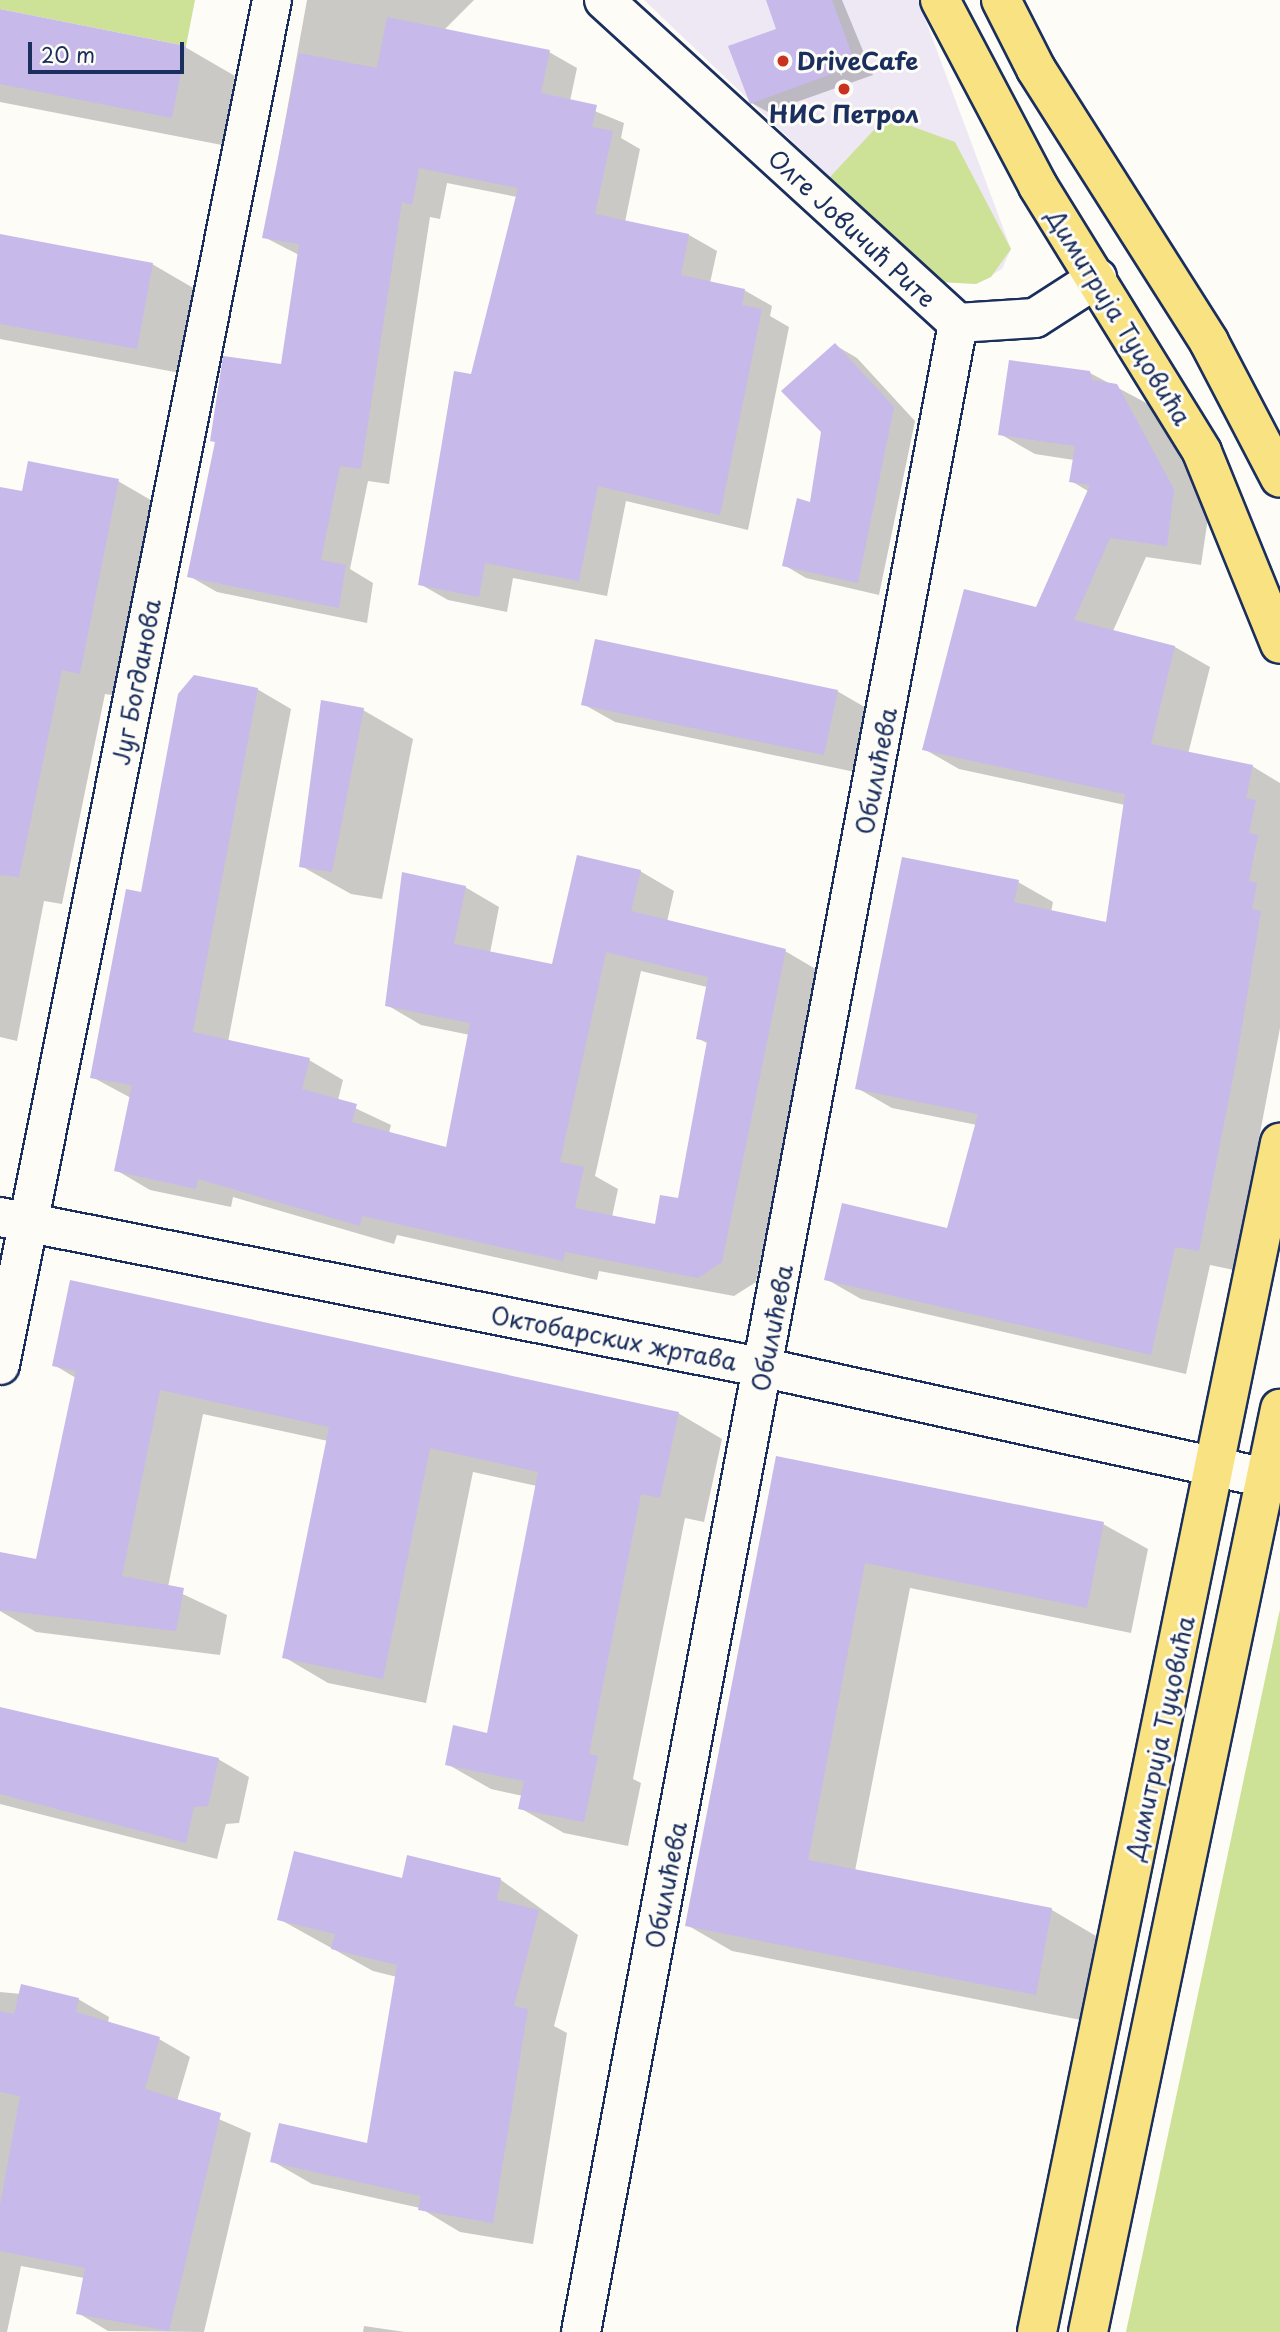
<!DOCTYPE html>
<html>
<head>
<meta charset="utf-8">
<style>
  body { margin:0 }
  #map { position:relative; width:1280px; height:2332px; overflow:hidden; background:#fdfcf7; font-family:"Playpen Sans",sans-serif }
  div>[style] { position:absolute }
  .built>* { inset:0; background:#ede8f3 }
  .green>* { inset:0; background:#cde297 }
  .shadow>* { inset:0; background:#0003 }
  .building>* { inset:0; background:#c7b9ea }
  .roads { filter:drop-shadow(2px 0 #1b2f5e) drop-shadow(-2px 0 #1b2f5e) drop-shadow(0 2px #1b2f5e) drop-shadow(0 -2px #1b2f5e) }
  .street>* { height:38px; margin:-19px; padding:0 19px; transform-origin:19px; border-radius:19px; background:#fdfcf7 }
  .primary>* { height:38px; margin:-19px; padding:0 19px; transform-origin:19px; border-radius:19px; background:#f8e281 }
  .dots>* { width:19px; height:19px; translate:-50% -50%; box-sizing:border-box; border:4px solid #fdfcf7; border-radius:50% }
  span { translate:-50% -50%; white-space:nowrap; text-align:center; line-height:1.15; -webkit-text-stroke:6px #fdfcf7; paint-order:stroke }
  .poi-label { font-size:24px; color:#1b2f5e; font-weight:700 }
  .left { translate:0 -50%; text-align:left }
  .street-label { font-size:24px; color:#1b2f5e }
  .scale { position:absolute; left:28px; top:42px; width:156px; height:32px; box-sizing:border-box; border:4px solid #1b2f5e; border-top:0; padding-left:9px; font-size:21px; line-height:24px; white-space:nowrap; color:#1b2f5e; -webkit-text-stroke:5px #fdfcf7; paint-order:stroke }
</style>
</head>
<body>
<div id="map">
  <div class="built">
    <i style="clip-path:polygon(644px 0,918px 0,1011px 249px,1002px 269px,976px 284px,940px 282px)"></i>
  </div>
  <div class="green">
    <i style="clip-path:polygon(0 0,195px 0,186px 46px,0 9px)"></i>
    <i style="clip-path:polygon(886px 117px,955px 142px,1011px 249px,991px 277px,976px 284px,940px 282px,830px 177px)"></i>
    <i style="clip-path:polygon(1280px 1609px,1280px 2332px,1126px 2332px)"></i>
  </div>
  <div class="shadow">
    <i style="clip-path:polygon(307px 0,474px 0,444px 30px,549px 52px,577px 68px,570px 101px,624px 123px,621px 138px,640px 149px,625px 222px,689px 235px,717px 251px,710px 283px,744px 290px,772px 306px,770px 316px,789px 327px,748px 530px,626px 501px,607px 596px,513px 578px,507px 612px,448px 600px,420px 584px,517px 197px,447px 183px,440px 219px,430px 217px,389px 484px,368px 481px,350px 569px,373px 583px,367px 623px,217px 592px,189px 576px,282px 366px,299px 255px,264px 237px)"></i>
    <i style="clip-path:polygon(768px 0,842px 0,873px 75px,768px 112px,750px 102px,779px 30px)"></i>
    <i style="clip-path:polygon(0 11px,185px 47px,235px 76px,222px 145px,0 102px)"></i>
    <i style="clip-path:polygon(0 236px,152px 264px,195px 289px,180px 373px,0 339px)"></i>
    <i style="clip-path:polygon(835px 345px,857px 358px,915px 421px,879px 595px,806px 578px,784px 565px,812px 504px)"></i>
    <i style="clip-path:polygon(1090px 373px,1152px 406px,1209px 511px,1201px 565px,1146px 557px,1113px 631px,1175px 647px,1210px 667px,1188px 754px,1252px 766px,1280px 783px,1280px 1028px,1234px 1270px,1210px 1265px,1186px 1374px,861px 1299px,826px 1279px,949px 1230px,977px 1125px,892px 1108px,857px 1088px,1018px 882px,1053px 902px,1051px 912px,1107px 925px,1125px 805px,959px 769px,924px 749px,1037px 609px,1088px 491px,1071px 481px,1074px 460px,1035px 454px,1000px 434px)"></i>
    <i style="clip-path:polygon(118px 481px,161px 506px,123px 697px,105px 694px,62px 904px,44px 901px,17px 1041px,0 1037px,0 489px,23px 493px)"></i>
    <i style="clip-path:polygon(evenodd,257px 689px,291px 709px,228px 1042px,309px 1060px,343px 1080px,338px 1100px,391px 1125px,389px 1133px,448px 1149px,470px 1035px,421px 1025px,387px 1005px,465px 887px,499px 907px,490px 953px,553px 966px,640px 871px,674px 891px,667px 922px,785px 951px,819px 971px,756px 1282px,734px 1296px,599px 1271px,597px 1280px,397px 1235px,394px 1244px,233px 1197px,231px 1207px,150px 1190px,116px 1170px,131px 1098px,92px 1077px,142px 894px,257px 689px,641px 971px,707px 987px,697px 1038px,709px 1044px,679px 1200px,656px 1226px,612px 1217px,618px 1189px,595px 1176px,641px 971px)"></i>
    <i style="clip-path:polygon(837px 691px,868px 709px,855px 772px,615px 722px,583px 704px)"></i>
    <i style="clip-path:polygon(363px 710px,413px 739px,382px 899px,351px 894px,301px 866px)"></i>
    <i style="clip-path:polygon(54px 1365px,678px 1413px,722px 1439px,704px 1522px,685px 1518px,633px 1779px,641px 1783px,628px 1846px,564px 1833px,520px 1808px,523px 1796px,491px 1789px,447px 1764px,488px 1735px,537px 1486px,473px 1472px,426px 1703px,328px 1683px,284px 1657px,328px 1441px,203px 1414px,168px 1587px,227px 1615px,220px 1655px,36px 1632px,0 1611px,0 1564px,38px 1561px,76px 1378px)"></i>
    <i style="clip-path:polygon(778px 1458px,1103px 1524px,1148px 1549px,1131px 1633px,910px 1588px,855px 1871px,1052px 1910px,1096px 1936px,1081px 2020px,732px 1951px,687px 1925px)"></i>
    <i style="clip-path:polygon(0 1708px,218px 1759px,249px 1777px,239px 1823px,226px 1824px,217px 1859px,0 1804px)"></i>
    <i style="clip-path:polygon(409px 1857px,501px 1880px,578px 1935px,554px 2026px,567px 2033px,533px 2244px,460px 2232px,420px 2208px,312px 2184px,272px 2161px,369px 2145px,397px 1977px,373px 1971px,279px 1919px,403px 1880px)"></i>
    <i style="clip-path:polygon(0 1992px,78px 1999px,109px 2017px,108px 2023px,159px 2039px,190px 2057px,177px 2101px,251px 2133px,204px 2332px,108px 2331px,78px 2313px,84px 2278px,21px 2266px,7px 2332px,0 2332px)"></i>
    <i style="clip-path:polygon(364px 2326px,405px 2332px,363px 2332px)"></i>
  </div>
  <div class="building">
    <i style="clip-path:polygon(766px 0,832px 0,856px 65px,750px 104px,728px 46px,776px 29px)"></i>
    <i style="clip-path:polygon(0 9px,186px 46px,172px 118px,0 84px)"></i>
    <i style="clip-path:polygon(387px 17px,550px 50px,541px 93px,597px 105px,592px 127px,613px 131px,595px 214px,689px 234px,681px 275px,745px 289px,742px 305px,762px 309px,720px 515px,598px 486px,579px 581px,485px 563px,479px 597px,418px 585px,454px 371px,471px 374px,518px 188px,419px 168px,412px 205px,402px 202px,361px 469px,340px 466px,321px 560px,346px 565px,339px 608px,187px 577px,215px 442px,210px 441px,223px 356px,281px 364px,299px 244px,262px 238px,299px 53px,377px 68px)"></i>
    <i style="clip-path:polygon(0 234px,153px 263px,137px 349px,0 324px)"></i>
    <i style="clip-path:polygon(835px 343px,894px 407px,858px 583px,782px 566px,797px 498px,810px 502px,821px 432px,781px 391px)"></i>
    <i style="clip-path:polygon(1009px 360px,1090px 371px,1092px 380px,1117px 384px,1174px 489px,1167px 546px,1110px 538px,1074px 620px,1175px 646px,1151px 744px,1253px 765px,1246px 798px,1256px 800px,1249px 833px,1258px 835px,1249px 881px,1257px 883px,1252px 909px,1261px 911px,1237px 1057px,1199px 1251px,1175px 1247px,1151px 1355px,824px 1280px,842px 1203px,947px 1228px,978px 1114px,855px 1089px,902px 857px,1019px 880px,1014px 902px,1106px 922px,1125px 794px,922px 750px,964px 589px,1036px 607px,1090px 485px,1069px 482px,1075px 446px,998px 435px)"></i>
    <i style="clip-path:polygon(28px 461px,119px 479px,80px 674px,62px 670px,19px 877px,0 875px,0 487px,22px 491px)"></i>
    <i style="clip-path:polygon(595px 639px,838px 690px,824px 755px,581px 705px)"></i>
    <i style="clip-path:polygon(evenodd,194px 675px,258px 688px,193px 1032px,310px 1058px,302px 1089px,357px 1104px,352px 1122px,446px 1147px,470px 1023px,385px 1006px,402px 872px,466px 886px,454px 944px,552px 964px,577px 855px,641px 870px,631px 911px,786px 949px,722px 1262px,698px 1278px,565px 1252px,563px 1261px,362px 1216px,360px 1226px,198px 1179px,196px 1189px,114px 1171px,132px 1085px,90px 1078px,126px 889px,141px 892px,178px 694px,194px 675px,606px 952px,708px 977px,696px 1039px,707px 1041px,678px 1198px,660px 1195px,655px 1224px,575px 1208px,584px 1167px,560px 1162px,606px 952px)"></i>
    <i style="clip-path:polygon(321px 700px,364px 708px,332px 872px,299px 867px)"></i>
    <i style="clip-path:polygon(70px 1280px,679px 1412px,660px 1498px,641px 1494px,589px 1754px,598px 1756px,584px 1822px,518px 1809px,524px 1781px,445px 1765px,453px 1725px,487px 1733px,538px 1472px,430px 1448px,383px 1679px,282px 1658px,329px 1427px,160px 1390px,122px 1576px,184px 1588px,176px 1631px,0 1610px,0 1552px,36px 1559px,76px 1371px,52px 1366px)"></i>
    <i style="clip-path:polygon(776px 1456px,1104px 1522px,1087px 1608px,865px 1563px,808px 1860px,1052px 1908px,1036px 1995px,685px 1926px)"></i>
    <i style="clip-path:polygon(0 1707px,219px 1758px,208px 1806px,194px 1807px,186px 1843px,0 1794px)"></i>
    <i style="clip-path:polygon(294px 1851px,402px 1878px,407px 1855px,501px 1878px,497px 1900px,539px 1910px,514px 2006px,528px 2009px,493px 2223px,418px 2210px,421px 2196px,270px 2162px,279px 2123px,367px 2143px,397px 1965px,331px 1949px,335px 1934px,277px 1920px)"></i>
    <i style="clip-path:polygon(21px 1984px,79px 1998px,76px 2012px,160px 2037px,145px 2089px,221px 2113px,169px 2331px,76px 2314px,85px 2268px,0 2251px,0 2205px,20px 2096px,0 2092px,0 2011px,14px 2014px)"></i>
  </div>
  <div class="roads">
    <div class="street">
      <i style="left:604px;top:0;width:479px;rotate:42.4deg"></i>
      <i style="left:958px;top:323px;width:77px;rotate:-3.7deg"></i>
      <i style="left:1035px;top:318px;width:74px;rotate:-32.8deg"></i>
      <i style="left:0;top:1217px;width:780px;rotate:11.17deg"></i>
      <i style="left:765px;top:1368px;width:513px;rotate:12.38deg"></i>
      <i style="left:0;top:1365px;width:1392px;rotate:-78.73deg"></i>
      <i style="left:581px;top:2332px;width:2044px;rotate:-79.37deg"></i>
    </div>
    <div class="primary">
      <i style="left:940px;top:0;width:210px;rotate:62.2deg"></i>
      <i style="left:1038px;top:186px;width:312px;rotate:58.3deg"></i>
      <i style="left:1202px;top:452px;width:207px;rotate:67.9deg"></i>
      <i style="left:1001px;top:0;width:77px;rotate:63.1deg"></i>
      <i style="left:1036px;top:69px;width:323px;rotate:57.6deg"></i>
      <i style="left:1209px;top:342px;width:153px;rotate:62.4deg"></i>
      <i style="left:1037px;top:2332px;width:1214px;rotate:-78.45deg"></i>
      <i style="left:1088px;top:2332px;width:943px;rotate:-78.25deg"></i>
    </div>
  </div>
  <div class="dots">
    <i style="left:783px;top:61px;background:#c8321e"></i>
    <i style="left:844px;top:89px;background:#c8321e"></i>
  </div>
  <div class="poi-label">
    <span class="left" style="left:797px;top:61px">DriveCafe</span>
    <span style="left:844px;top:114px">НИС Петрол</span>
  </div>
  <div class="street-label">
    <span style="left:852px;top:228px;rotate:43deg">Олге Јовичић Рите</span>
    <span style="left:1119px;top:317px;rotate:58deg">Димитрија Туцовића</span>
    <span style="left:136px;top:682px;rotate:-79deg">Југ Богданова</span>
    <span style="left:876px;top:771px;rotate:-79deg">Обилићева</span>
    <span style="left:772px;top:1328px;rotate:-79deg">Обилићева</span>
    <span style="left:614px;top:1338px;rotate:11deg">Октобарских жртава</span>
    <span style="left:1160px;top:1738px;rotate:-78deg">Димитрија Туцовића</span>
    <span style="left:666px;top:1885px;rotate:-79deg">Обилићева</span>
  </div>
  <div class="scale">20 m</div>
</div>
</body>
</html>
